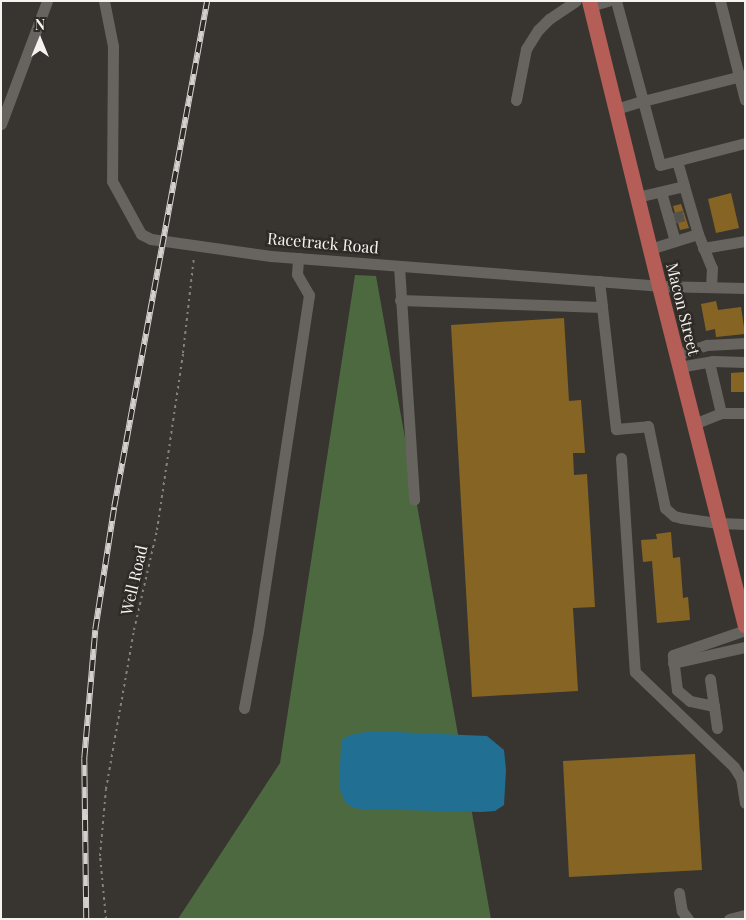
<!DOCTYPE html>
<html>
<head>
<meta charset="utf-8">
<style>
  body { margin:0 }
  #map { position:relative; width:746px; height:920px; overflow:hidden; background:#383530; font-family:"Playfair Display",serif }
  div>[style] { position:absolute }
  .green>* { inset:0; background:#4c6940 }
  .water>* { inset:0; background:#216f92 }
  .building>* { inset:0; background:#866524 }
  .minor-tunnel>* { height:11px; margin-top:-5.5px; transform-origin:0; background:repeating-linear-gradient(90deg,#54524d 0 11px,transparent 0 16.5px) }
  .path>* { height:2px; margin-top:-1px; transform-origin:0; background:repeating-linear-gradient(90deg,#85827e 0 2.5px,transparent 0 6.5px) }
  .minor>* { height:11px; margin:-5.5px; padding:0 5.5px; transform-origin:5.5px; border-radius:5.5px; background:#67645f }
  .major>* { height:15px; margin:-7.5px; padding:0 7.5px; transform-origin:7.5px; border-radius:7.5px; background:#b45e57 }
  .rail>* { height:5.5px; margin-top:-2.75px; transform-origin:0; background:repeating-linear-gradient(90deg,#2e2b26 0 11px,#d3d1ce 0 22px); box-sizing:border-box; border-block:1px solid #d3d1ce }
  span { translate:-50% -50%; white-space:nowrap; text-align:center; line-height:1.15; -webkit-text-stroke:5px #2e2b26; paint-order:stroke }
  .street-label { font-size:16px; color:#f5f3f0 }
  .frame { position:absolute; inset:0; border:2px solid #f5f3f0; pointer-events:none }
  .north { position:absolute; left:15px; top:15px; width:50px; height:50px; -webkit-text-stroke:4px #2e2b26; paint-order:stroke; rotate:0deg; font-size:14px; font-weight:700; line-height:20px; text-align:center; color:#f5f3f0 }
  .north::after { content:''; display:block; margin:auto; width:18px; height:22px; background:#f5f3f0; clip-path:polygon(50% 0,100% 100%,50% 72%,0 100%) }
</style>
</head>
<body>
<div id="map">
  <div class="green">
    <i style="clip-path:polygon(355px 275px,376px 276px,491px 919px,178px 919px,280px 763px)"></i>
  </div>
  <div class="water">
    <i style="clip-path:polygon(371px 731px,487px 736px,504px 750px,506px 770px,504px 805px,495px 811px,481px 812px,360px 809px,352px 807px,345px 802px,339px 788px,341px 745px,342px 740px,350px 735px)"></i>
  </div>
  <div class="building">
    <i style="clip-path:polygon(731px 193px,739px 228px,716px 233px,708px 199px)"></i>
    <i style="clip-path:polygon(681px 204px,689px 228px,680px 230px,673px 206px)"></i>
    <i style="clip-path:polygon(716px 301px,718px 310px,741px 307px,745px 334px,716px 337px,715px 329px,706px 331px,701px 304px)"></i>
    <i style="clip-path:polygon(564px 318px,569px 401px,581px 400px,585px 453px,573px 453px,574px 475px,587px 474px,595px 607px,573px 608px,578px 691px,472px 697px,451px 325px)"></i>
    <i style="clip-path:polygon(745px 372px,745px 392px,731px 392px,731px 373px)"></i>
    <i style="clip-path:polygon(671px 532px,673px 558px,680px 557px,683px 598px,688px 597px,690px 620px,657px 623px,652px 561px,643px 562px,641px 540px,657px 539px,656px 534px)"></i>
    <i style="clip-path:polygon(695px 754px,702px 870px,569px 877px,563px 761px)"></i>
  </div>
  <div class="minor-tunnel">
    <i style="left:673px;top:218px;width:13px;rotate:-13deg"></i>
  </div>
  <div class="path">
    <i style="left:106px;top:919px;width:63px;rotate:-95.4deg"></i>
    <i style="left:100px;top:856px;width:67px;rotate:-84.9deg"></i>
    <i style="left:106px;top:789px;width:161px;rotate:-80deg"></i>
    <i style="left:134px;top:630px;width:103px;rotate:-77deg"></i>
    <i style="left:157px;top:530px;width:179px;rotate:-81.6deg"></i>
    <i style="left:183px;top:353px;width:97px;rotate:-83.5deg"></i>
  </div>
  <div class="minor">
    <i style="left:104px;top:1px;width:46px;rotate:78.7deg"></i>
    <i style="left:113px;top:46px;width:135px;rotate:90.4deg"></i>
    <i style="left:112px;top:181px;width:60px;rotate:61.3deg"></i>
    <i style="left:141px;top:234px;width:11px;rotate:27deg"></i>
    <i style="left:151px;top:239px;width:121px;rotate:8.1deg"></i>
    <i style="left:271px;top:256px;width:389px;rotate:4.4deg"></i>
    <i style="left:659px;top:286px;width:86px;rotate:1.3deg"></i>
    <i style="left:616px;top:1px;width:104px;rotate:74.9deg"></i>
    <i style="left:643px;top:101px;width:105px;rotate:-14.3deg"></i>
    <i style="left:720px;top:1px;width:102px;rotate:75.8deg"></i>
    <i style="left:590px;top:6px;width:18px;rotate:-16deg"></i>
    <i style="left:516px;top:100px;width:52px;rotate:-78.9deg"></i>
    <i style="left:526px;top:49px;width:22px;rotate:-58deg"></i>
    <i style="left:538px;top:30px;width:16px;rotate:-45deg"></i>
    <i style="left:549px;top:19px;width:32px;rotate:-34deg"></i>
    <i style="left:616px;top:109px;width:28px;rotate:-17deg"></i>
    <i style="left:643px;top:101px;width:66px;rotate:75.1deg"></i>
    <i style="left:660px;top:165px;width:88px;rotate:-14.5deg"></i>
    <i style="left:1px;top:124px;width:131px;rotate:-69.5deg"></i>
    <i style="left:677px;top:161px;width:26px;rotate:74deg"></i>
    <i style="left:661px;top:192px;width:51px;rotate:74.1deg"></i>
    <i style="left:637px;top:197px;width:48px;rotate:-13.2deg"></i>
    <i style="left:684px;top:186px;width:50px;rotate:73.7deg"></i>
    <i style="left:698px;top:234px;width:37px;rotate:68deg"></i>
    <i style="left:712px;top:268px;width:19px;rotate:93deg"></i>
    <i style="left:703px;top:248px;width:43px;rotate:-9.5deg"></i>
    <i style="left:650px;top:249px;width:50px;rotate:-17.4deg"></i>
    <i style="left:399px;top:266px;width:234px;rotate:86.3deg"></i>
    <i style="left:599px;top:281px;width:26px;rotate:83deg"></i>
    <i style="left:400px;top:300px;width:202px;rotate:2deg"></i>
    <i style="left:602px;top:307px;width:123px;rotate:83.5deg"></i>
    <i style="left:616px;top:429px;width:32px;rotate:-5deg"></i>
    <i style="left:648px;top:426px;width:84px;rotate:78.3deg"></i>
    <i style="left:665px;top:508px;width:12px;rotate:42deg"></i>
    <i style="left:674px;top:516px;width:8px;rotate:14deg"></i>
    <i style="left:682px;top:518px;width:37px;rotate:8deg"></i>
    <i style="left:719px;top:523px;width:26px;rotate:2deg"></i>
    <i style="left:676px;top:355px;width:33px;rotate:-18deg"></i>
    <i style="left:707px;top:345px;width:38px;rotate:-3deg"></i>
    <i style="left:709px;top:362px;width:52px;rotate:76.8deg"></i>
    <i style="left:679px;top:367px;width:35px;rotate:-10deg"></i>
    <i style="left:713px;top:361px;width:32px;rotate:2deg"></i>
    <i style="left:694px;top:424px;width:29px;rotate:-22deg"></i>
    <i style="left:721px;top:413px;width:24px"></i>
    <i style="left:621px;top:458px;width:214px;rotate:86.3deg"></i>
    <i style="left:635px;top:672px;width:137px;rotate:43.8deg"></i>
    <i style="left:734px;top:767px;width:13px;rotate:58deg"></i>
    <i style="left:741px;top:778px;width:25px;rotate:81deg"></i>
    <i style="left:673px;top:663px;width:74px;rotate:-12.5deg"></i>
    <i style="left:710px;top:679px;width:27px;rotate:82deg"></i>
    <i style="left:244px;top:708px;width:77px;rotate:-79.6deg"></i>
    <i style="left:258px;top:632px;width:341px;rotate:-81.4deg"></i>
    <i style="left:309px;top:295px;width:24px;rotate:-120deg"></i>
    <i style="left:297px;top:274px;width:16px;rotate:-86deg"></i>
    <i style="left:717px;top:728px;width:22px;rotate:-98deg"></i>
    <i style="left:714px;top:706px;width:25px;rotate:-168deg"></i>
    <i style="left:690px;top:701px;width:17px;rotate:-140deg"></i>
    <i style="left:677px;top:690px;width:35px;rotate:-97deg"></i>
    <i style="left:673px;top:655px;width:76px;rotate:-19.1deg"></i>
    <i style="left:679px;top:893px;width:18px;rotate:81deg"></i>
    <i style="left:682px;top:911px;width:10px;rotate:53deg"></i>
    <i style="left:729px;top:919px;width:16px;rotate:-14deg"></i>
  </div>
  <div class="major">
    <i style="left:589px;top:1px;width:293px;rotate:76.2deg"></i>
    <i style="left:659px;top:286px;width:350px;rotate:75.8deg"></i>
  </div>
  <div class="rail">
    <i style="left:86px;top:919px;width:160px;rotate:-90.7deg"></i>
    <i style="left:84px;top:759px;width:129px;rotate:-85.1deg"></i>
    <i style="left:95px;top:630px;width:124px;rotate:-81.2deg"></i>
    <i style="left:114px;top:507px;width:514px;rotate:-79.59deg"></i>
  </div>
  <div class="street-label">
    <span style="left:323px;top:243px;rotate:5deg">Racetrack Road</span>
    <span style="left:683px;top:309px;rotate:76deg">Macon Street</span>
    <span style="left:134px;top:580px;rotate:-77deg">Well Road</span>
  </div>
  <div class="frame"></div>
  <div class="north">N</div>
</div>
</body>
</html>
